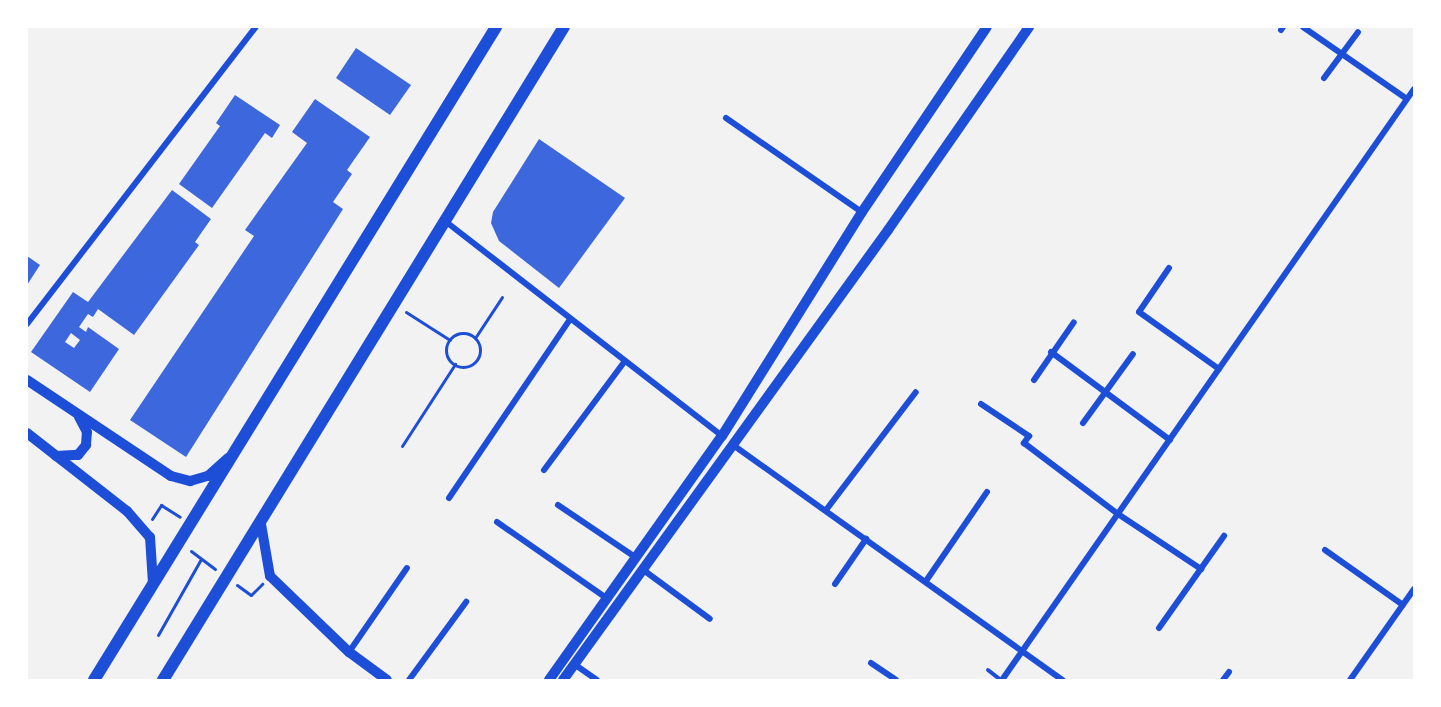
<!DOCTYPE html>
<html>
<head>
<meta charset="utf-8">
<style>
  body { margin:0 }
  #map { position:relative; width:1441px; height:707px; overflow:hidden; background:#f2f2f2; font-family:"Libre Baskerville",serif }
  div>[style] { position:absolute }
  .building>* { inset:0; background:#3d67dc }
  .path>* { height:3px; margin:-1.5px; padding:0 1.5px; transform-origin:1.5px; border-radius:1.5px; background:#1d4ed8 }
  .path>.ring { margin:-1.5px; padding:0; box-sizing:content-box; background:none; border:3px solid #1d4ed8; border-radius:50% }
  .service>* { height:4px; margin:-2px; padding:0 2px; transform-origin:2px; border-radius:2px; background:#1d4ed8 }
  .minor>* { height:6px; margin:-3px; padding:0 3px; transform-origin:3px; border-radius:3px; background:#1d4ed8 }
  .secondary>* { height:10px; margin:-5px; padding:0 5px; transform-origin:5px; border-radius:5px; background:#1d4ed8 }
  .trunk>* { height:12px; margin:-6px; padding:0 6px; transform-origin:6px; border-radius:6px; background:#1d4ed8 }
  span { translate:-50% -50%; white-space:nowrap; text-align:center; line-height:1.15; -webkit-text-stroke:6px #fff; paint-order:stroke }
  .frame { position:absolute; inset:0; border:28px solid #fff; pointer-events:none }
</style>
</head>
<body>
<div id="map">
  <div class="building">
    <i style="clip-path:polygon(356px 48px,411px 85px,390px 115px,336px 78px)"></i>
    <i style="clip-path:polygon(235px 95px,280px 125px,272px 138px,265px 133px,212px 208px,179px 184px,220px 126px,216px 123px)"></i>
    <i style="clip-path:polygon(315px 99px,370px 137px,347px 170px,352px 174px,333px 202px,343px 209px,186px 457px,130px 420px,254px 236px,245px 230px,307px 143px,292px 132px)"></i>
    <i style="clip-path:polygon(539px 139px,625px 198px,559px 288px,499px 241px,491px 223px,493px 212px)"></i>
    <i style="clip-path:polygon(evenodd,172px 190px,211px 219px,195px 242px,199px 245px,134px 335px,98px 309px,93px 317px,88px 314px,79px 327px,86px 332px,88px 327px,119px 349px,90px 392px,31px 352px,73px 292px,88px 302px,172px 190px,71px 333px,80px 340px,74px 348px,65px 342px,71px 333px)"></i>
    <i style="clip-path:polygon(27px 256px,40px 265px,27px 285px)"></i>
  </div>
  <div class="path">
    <i style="left:406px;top:312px;width:52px;rotate:32.5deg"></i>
    <i class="ring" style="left:446px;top:333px;width:31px;height:31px"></i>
    <i style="left:475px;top:338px;width:49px;rotate:-56.6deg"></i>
    <i style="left:402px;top:446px;width:98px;rotate:-57.1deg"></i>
    <i style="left:152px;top:519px;width:17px;rotate:-57deg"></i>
    <i style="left:161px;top:505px;width:22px;rotate:32deg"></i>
    <i style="left:191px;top:551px;width:30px;rotate:37deg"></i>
    <i style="left:237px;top:585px;width:17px;rotate:36deg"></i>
    <i style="left:251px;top:595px;width:16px;rotate:-45deg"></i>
    <i style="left:158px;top:635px;width:87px;rotate:-60.5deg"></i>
  </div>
  <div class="service">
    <i style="left:988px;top:670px;width:16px;rotate:38deg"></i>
  </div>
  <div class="minor">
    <i style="left:1303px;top:27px;width:126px;rotate:34.7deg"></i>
    <i style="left:1281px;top:30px;width:4px;rotate:-56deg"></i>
    <i style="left:1324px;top:78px;width:57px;rotate:-53.5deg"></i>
    <i style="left:726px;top:118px;width:165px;rotate:34.7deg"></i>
    <i style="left:445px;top:221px;width:351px;rotate:37.8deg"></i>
    <i style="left:1169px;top:268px;width:53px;rotate:124.3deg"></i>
    <i style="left:1139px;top:312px;width:98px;rotate:35.5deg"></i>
    <i style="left:27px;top:324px;width:375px;rotate:-52.4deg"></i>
    <i style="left:1051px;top:352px;width:148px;rotate:36.5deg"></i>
    <i style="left:1034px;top:380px;width:70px;rotate:-55.4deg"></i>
    <i style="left:981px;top:404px;width:58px;rotate:33.7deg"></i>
    <i style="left:1029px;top:436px;width:9px;rotate:126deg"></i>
    <i style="left:1024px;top:443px;width:118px;rotate:37.1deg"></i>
    <i style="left:1118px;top:514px;width:100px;rotate:33.5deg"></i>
    <i style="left:1083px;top:423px;width:85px;rotate:-54.1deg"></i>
    <i style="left:733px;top:445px;width:405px;rotate:35.5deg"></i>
    <i style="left:544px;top:470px;width:136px;rotate:-53.4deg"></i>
    <i style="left:449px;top:498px;width:216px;rotate:-55.9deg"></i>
    <i style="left:558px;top:505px;width:93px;rotate:34deg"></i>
    <i style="left:826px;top:510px;width:148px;rotate:-52.7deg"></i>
    <i style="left:497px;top:522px;width:131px;rotate:34.8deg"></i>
    <i style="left:1325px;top:550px;width:95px;rotate:35.2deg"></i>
    <i style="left:642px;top:569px;width:84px;rotate:36.3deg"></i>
    <i style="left:926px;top:581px;width:108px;rotate:-55.6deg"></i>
    <i style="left:835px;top:584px;width:55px;rotate:-55.4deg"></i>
    <i style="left:1159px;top:628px;width:113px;rotate:-54.8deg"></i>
    <i style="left:349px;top:652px;width:102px;rotate:-55.4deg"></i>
    <i style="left:871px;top:663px;width:30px;rotate:34deg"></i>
    <i style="left:574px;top:664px;width:28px;rotate:35deg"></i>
    <i style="left:409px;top:680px;width:97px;rotate:-53.8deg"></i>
    <i style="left:1002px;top:680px;width:720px;rotate:-55.12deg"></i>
    <i style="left:1223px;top:680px;width:10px;rotate:-53deg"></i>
    <i style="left:1350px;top:680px;width:111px;rotate:-54.9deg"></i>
  </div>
  <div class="secondary">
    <i style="left:27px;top:380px;width:173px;rotate:33.7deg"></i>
    <i style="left:171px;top:476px;width:20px;rotate:15deg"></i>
    <i style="left:190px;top:481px;width:19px;rotate:-16deg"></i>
    <i style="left:208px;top:476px;width:27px;rotate:-42deg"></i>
    <i style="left:27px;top:433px;width:127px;rotate:38deg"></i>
    <i style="left:127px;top:511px;width:35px;rotate:49deg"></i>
    <i style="left:150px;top:537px;width:47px;rotate:86.3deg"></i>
    <i style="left:56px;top:456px;width:22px;rotate:-3deg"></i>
    <i style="left:78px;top:455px;width:13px;rotate:-51deg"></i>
    <i style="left:86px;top:445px;width:13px;rotate:-86deg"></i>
    <i style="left:87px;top:432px;width:17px;rotate:-118deg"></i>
    <i style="left:261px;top:524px;width:53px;rotate:80.2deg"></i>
    <i style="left:270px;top:576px;width:110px;rotate:43.9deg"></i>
    <i style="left:349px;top:652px;width:47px;rotate:36.4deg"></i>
    <i style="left:549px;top:680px;width:299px;rotate:-54.7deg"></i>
    <i style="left:722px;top:436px;width:264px;rotate:-58deg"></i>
    <i style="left:862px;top:212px;width:223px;rotate:-56deg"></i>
    <i style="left:563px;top:680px;width:555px;rotate:-54.16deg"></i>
    <i style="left:888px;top:230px;width:247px;rotate:-55.2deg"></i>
  </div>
  <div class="trunk">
    <i style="left:94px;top:680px;width:767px;rotate:-58.38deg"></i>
    <i style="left:163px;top:680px;width:766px;rotate:-58.45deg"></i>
  </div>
  <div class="frame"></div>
</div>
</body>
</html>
